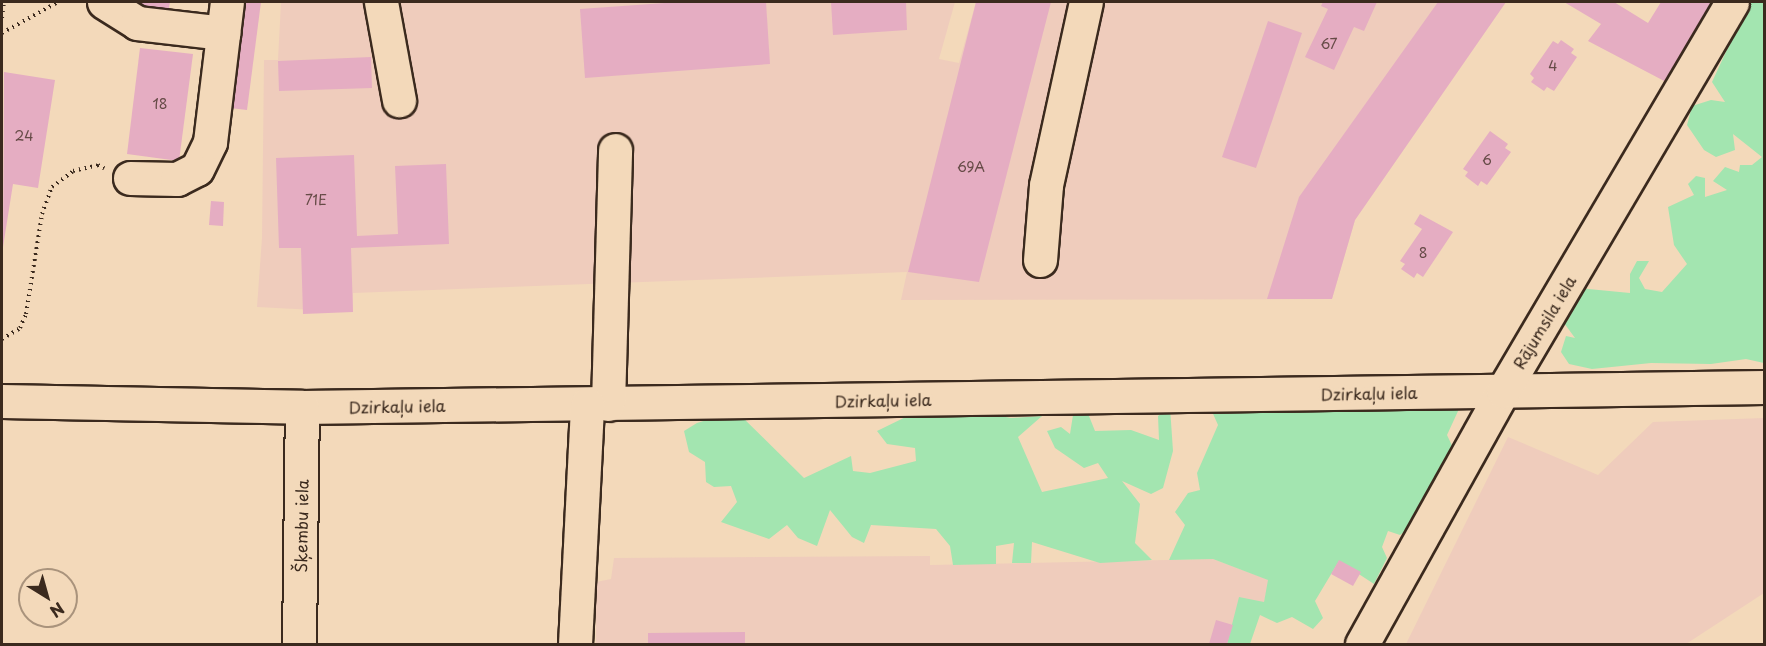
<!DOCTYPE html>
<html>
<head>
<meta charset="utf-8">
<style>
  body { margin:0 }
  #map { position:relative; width:1766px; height:646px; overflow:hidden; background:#f3d9ba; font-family:"Playpen Sans",sans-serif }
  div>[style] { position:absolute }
  .built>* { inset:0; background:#efccbc }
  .green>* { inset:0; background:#a3e5b0 }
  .building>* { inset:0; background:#e5adc2 }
  .path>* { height:4px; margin-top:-2px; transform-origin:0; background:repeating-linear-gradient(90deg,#3b2a1e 0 1.5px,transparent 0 6px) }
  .roads { filter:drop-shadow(2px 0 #3b2a1e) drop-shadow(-2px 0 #3b2a1e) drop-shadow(0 2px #3b2a1e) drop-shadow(0 -2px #3b2a1e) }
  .minor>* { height:33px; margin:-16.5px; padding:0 16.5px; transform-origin:16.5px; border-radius:16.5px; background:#f3d9ba }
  span { translate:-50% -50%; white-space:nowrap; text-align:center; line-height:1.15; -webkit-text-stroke:6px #f3d9ba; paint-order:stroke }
  .number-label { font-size:14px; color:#664b47 }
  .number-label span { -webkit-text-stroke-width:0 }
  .street-label { font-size:16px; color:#3b2a1e }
  .frame { position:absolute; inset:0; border:3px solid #3b2a1e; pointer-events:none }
  .north { position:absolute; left:18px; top:568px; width:60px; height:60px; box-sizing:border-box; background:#f3d9ba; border:2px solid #a9937c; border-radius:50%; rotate:143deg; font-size:16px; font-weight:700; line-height:24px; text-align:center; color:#3b2a1e }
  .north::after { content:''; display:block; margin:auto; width:21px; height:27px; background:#3b2a1e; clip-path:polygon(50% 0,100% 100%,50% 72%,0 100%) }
</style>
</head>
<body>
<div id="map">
  <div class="built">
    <i style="clip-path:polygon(281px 2px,955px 2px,939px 59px,959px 63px,976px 2px,1506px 2px,1355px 220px,1332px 299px,901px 300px,907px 272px,353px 293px,353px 312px,257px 307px,262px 238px,264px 60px,278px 60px)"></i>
    <i style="clip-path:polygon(1764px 418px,1764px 593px,1686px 644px,1406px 644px,1508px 437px,1598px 475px,1653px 422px)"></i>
    <i style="clip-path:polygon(930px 556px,930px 565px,1213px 559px,1269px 580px,1264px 602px,1233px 625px,1227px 644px,596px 644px,596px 582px,611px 579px,614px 558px)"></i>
  </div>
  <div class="green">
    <i style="clip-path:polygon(1749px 2px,1764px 2px,1764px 363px,1746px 359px,1711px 364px,1651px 363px,1592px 369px,1569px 364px,1561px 352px,1566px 336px,1575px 338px,1564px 323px,1578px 288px,1630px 293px,1630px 274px,1637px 261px,1649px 261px,1639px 278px,1645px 289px,1662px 292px,1687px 264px,1674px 245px,1668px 207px,1694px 195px,1688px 184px,1696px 176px,1705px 178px,1705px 197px,1727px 190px,1713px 181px,1725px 167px,1739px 172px,1740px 165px,1752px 165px,1762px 157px,1733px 134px,1735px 150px,1716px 157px,1704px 150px,1687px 125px,1692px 106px,1711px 100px,1725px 102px,1712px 82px)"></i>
    <i style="clip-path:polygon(1408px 401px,1459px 409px,1447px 435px,1456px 454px,1422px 518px,1400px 535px,1388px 531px,1382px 547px,1387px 558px,1374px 584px,1339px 561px,1315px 601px,1323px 618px,1313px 629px,1292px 617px,1277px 623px,1260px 615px,1250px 644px,1227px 644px,1239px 597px,1264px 602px,1268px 580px,1213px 559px,1169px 560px,1185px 525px,1175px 512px,1188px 493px,1200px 490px,1197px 473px,1218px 425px,1210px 407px,1324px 402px,1373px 409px)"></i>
    <i style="clip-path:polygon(1170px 407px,1173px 451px,1163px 488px,1151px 494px,1122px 481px,1140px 504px,1135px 543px,1152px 560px,1100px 563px,1032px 542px,1031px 563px,1012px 563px,1014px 543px,996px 546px,996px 564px,953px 565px,950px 546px,936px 529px,871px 525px,864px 543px,852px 537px,830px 510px,817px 546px,798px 538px,787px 525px,769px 539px,721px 522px,737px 502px,731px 486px,714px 487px,706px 482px,705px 462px,689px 452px,684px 431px,697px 423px,736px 411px,804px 478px,851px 456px,853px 471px,870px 473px,916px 461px,915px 448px,887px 444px,877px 431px,920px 410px,975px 411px,1011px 418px,1042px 416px,1018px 437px,1042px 492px,1108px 478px,1098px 463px,1084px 468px,1055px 448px,1047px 431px,1061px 427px,1070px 434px,1073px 415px,1087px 411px,1095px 431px,1131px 430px,1159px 440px,1158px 416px)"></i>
  </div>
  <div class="building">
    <i style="clip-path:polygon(135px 2px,170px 2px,168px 12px,134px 7px)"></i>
    <i style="clip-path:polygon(243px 2px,261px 2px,247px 110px,230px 108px)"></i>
    <i style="clip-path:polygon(679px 2px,766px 2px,770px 64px,585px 78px,580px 9px)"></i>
    <i style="clip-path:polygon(831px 2px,906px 2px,907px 30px,833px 35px)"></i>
    <i style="clip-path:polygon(976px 2px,1051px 2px,979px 282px,908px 272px)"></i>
    <i style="clip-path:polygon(1323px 2px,1377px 2px,1364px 31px,1354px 27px,1334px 70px,1305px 57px,1328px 9px,1321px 6px)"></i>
    <i style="clip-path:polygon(1438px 2px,1506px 2px,1355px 220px,1332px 299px,1267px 299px,1299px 197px)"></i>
    <i style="clip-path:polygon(1564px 2px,1614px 2px,1648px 23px,1661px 2px,1716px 2px,1668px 83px,1588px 41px,1601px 24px)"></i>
    <i style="clip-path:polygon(1268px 21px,1302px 33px,1256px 168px,1222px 157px)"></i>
    <i style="clip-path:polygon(1561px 40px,1574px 49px,1571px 53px,1577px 57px,1554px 91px,1547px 87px,1544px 91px,1531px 82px,1534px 78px,1530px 74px,1553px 41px,1558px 44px)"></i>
    <i style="clip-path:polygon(140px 48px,193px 54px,179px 161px,127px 154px)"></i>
    <i style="clip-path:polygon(371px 57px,372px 88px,279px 91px,278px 61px)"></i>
    <i style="clip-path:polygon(4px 72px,55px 80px,38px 188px,13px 184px,3px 247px)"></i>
    <i style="clip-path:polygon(1490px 131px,1508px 144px,1505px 148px,1511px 152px,1487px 185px,1481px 181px,1478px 186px,1465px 176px,1468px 172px,1463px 169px)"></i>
    <i style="clip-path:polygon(354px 155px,357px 236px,398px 234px,395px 166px,446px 164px,449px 244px,351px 248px,353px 312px,303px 314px,301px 248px,279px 248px,276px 158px)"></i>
    <i style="clip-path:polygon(211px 201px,224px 202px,223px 226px,209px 225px)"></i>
    <i style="clip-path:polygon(1420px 214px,1453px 232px,1423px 277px,1417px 273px,1414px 278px,1401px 269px,1405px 264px,1400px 261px,1422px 229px,1414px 224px)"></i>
    <i style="clip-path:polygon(1339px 560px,1361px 572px,1353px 586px,1331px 574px)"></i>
    <i style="clip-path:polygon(1216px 620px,1233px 625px,1227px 644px,1209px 644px)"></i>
    <i style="clip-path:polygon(745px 632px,745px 644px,648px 644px,648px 633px)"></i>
  </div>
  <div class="path">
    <i style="left:2px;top:18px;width:16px;rotate:-83deg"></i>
    <i style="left:2px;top:33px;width:64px;rotate:-29deg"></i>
    <i style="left:2px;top:339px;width:21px;rotate:-31deg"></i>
    <i style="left:20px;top:328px;width:15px;rotate:-67deg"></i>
    <i style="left:26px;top:314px;width:101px;rotate:-80.9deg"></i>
    <i style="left:42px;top:214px;width:29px;rotate:-70deg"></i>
    <i style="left:52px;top:187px;width:26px;rotate:-37deg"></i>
    <i style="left:73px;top:171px;width:26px;rotate:-13deg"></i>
    <i style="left:98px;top:165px;width:7px;rotate:27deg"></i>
  </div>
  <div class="roads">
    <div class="minor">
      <i style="left:104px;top:2px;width:39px;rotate:32deg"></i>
      <i style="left:137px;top:23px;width:87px;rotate:6.6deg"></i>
      <i style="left:381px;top:2px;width:100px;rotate:79.6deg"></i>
      <i style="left:130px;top:178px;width:47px;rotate:1.2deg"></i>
      <i style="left:177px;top:179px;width:22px;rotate:-27deg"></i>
      <i style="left:197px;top:169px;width:30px;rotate:-64deg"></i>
      <i style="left:210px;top:142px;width:141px;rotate:-83.1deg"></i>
      <i style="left:1040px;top:260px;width:75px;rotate:-85.4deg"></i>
      <i style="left:1046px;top:185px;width:187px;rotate:-77.7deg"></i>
      <i style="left:2px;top:401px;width:300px;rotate:1.1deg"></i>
      <i style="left:302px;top:407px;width:1462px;rotate:-0.78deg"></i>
      <i style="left:608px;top:404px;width:254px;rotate:-88.4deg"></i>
      <i style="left:299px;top:644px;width:237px;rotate:-89.3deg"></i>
      <i style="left:575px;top:644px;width:240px;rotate:-87.1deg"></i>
      <i style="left:1362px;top:644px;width:290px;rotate:-60.9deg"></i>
      <i style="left:1503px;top:391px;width:451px;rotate:-59.5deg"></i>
    </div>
  </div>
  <div class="number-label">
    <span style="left:1329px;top:44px">67</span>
    <span style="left:1553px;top:66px">4</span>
    <span style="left:160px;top:104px">18</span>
    <span style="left:24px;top:136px">24</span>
    <span style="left:1487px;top:160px">6</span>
    <span style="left:971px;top:167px">69A</span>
    <span style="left:316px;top:200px">71E</span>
    <span style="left:1423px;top:253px">8</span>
  </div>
  <div class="street-label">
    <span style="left:1544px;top:322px;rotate:-59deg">Rājumsila iela</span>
    <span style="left:1369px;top:393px;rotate:-1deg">Dzirkaļu iela</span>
    <span style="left:883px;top:400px;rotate:-1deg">Dzirkaļu iela</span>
    <span style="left:397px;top:406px;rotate:-1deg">Dzirkaļu iela</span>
    <span style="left:301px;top:526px;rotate:-89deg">Šķembu iela</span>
  </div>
  <div class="frame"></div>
  <div class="north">N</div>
</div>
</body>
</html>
